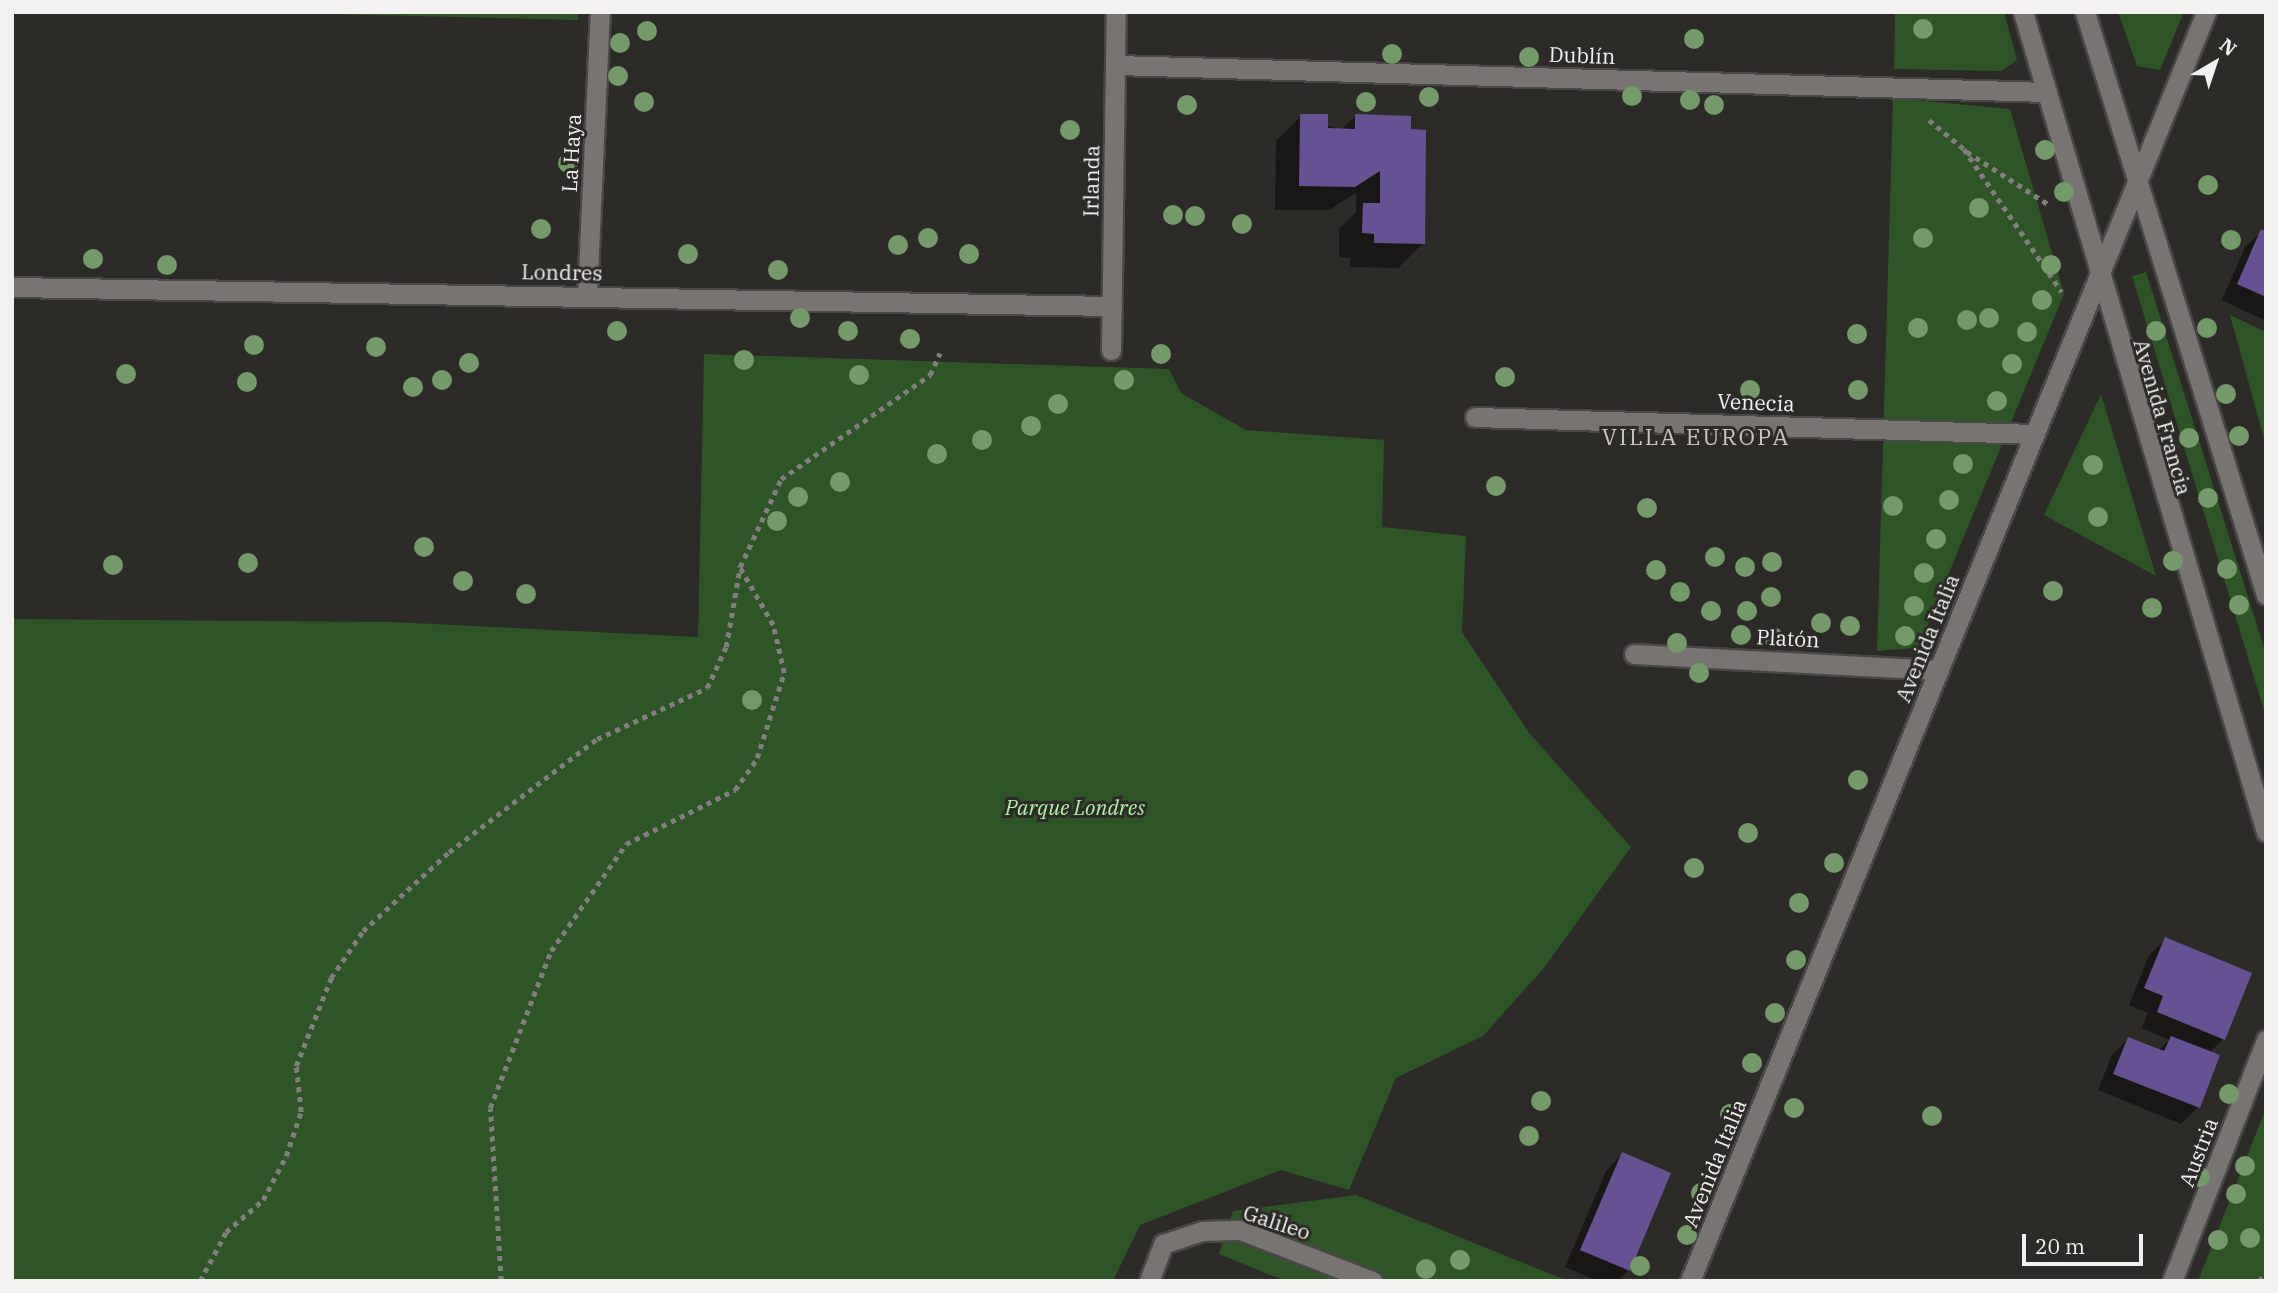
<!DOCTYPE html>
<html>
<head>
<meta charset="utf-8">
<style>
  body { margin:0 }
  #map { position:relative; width:2278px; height:1293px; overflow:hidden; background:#2d2b28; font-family:"IBM Plex Serif",serif }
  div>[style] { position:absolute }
  .green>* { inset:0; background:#2d5525 }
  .shadow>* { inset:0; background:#0007 }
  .building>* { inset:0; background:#665292 }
  .path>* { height:4.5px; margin-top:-2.25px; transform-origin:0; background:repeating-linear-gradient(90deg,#817f7d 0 5px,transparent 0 10px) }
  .roads { filter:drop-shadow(2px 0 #4a4846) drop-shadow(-2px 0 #4a4846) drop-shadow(0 2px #4a4846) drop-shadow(0 -2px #4a4846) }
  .minor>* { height:19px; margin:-9.5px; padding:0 9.5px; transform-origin:9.5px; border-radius:9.5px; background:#777471 }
  .tertiary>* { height:19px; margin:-9.5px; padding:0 9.5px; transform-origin:9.5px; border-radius:9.5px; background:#777471 }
  .secondary>* { height:19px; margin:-9.5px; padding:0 9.5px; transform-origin:9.5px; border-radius:9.5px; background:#777471 }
  .trees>* { width:20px; height:20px; margin:-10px; border-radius:50%; background:#749a6a }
  span { translate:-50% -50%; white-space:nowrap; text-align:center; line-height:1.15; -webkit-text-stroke:6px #2d2b28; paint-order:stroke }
  .street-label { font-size:21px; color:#f3f1ef }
  .park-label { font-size:21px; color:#aef4a0; font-style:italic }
  .neighbourhood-label { font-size:23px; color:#c6c3c0; letter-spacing:2px }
  .frame { position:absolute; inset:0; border:14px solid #f3f1ef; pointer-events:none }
  .north { position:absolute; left:2180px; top:28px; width:70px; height:70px; -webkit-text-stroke:5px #2d2b28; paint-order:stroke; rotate:39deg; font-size:19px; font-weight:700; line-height:28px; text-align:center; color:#f3f1ef }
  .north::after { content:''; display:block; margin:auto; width:24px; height:32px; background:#f3f1ef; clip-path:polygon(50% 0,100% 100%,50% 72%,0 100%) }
  .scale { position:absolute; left:2022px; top:1234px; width:121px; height:32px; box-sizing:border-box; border:4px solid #f3f1ef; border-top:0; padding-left:9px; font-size:21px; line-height:24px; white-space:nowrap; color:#f3f1ef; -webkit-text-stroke:5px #2d2b28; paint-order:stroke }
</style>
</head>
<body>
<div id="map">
  <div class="green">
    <i style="clip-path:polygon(244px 12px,578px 12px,578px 20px)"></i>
    <i style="clip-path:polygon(1895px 12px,2004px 12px,2017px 60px,2001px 71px,1894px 69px)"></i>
    <i style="clip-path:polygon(2118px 12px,2184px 12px,2160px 70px,2137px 66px)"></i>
    <i style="clip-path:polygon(1893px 98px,2010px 109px,2064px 294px,1918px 648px,1877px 651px)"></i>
    <i style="clip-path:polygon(2146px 272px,2266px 654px,2266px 717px,2132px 276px)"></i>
    <i style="clip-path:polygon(2230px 315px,2266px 332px,2266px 446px)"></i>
    <i style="clip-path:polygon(704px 354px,1169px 369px,1181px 393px,1246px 430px,1384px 440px,1382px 527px,1466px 536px,1462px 632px,1530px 734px,1631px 847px,1544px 968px,1483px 1036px,1396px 1078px,1349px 1190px,1281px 1170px,1140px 1225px,1113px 1281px,12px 1281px,12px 619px,393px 622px,698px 637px)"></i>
    <i style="clip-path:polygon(2101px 394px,2156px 576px,2044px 515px)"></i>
    <i style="clip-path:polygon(2266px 1108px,2266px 1281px,2198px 1281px)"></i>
    <i style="clip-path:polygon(1356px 1195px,1568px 1281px,1285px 1281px,1219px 1254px,1233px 1211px)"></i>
  </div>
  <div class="shadow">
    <i style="clip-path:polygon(1301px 116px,1341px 130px,1356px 116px,1423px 243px,1398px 268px,1350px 267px,1350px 258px,1339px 257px,1339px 229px,1356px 212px,1356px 193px,1329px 210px,1275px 210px,1276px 141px)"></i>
    <i style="clip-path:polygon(2262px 231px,2266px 232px,2266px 321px,2222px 300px,2245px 247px)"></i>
    <i style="clip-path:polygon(2166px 939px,2223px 1039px,2209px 1053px,2218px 1056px,2198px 1107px,2181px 1124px,2098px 1090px,2112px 1055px,2128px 1039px,2158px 1051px,2169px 1040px,2142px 1028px,2148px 1013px,2129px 1005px,2149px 955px)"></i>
    <i style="clip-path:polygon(1622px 1154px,1629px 1270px,1618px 1281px,1598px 1281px,1565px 1267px,1606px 1171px)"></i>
  </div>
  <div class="building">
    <i style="clip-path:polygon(1300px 114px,1328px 114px,1328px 128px,1355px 129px,1355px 114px,1411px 116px,1411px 129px,1426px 130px,1425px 244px,1374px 243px,1374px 234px,1362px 233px,1363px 203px,1380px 203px,1380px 171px,1355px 187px,1299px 186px)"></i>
    <i style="clip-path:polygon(2261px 229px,2266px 231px,2266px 297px,2237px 284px)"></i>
    <i style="clip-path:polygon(2165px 937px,2252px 973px,2225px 1040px,2157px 1012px,2163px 996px,2144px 988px)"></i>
    <i style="clip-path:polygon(2171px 1036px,2220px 1055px,2200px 1108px,2113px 1074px,2128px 1037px,2164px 1051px)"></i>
    <i style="clip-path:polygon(1622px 1152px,1671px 1173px,1630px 1271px,1580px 1250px)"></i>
  </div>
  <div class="path">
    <i style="left:1929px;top:120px;width:45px;rotate:39.6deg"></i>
    <i style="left:1964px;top:149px;width:173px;rotate:55.6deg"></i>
    <i style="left:1967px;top:152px;width:96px;rotate:32.7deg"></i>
    <i style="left:200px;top:1281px;width:55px;rotate:-62deg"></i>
    <i style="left:226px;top:1232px;width:49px;rotate:-40.9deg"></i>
    <i style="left:263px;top:1200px;width:50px;rotate:-62.4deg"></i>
    <i style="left:286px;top:1156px;width:46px;rotate:-71.2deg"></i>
    <i style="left:301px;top:1112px;width:46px;rotate:-96.2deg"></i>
    <i style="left:296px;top:1066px;width:95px;rotate:-68.3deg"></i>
    <i style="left:331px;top:978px;width:57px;rotate:-55.8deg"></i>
    <i style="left:363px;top:931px;width:117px;rotate:-42.6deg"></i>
    <i style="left:449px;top:852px;width:186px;rotate:-37.4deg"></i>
    <i style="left:597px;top:739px;width:121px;rotate:-24.9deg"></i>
    <i style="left:707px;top:688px;width:45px;rotate:-65.1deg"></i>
    <i style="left:726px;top:647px;width:81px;rotate:-80.1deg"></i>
    <i style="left:740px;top:567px;width:97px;rotate:-65deg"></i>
    <i style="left:781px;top:479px;width:182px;rotate:-34.9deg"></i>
    <i style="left:930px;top:375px;width:24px;rotate:-66deg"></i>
    <i style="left:501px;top:1281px;width:173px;rotate:-93.6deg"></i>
    <i style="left:490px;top:1108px;width:168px;rotate:-68.8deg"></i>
    <i style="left:551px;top:951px;width:131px;rotate:-55deg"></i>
    <i style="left:626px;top:844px;width:122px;rotate:-26.4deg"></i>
    <i style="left:735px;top:790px;width:39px;rotate:-55deg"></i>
    <i style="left:757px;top:758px;width:89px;rotate:-72.4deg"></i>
    <i style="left:784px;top:673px;width:49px;rotate:-102.9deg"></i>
    <i style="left:773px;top:625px;width:66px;rotate:-120.1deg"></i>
    <i style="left:2259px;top:1281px;width:11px;rotate:-49deg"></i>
  </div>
  <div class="roads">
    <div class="minor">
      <i style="left:1116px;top:65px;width:931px;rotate:1.66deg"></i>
      <i style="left:12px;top:287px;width:1100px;rotate:0.99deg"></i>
      <i style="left:587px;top:295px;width:283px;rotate:-87.4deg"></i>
      <i style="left:1111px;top:350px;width:338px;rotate:-89.2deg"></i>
      <i style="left:1475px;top:417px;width:560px;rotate:1.74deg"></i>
      <i style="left:1634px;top:654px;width:305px;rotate:3deg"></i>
      <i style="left:1149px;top:1281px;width:40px;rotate:-69deg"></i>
      <i style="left:1163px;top:1244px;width:41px;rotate:-18.4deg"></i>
      <i style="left:1202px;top:1231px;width:38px;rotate:-2deg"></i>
      <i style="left:1240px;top:1230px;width:142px;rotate:21.1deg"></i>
      <i style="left:1690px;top:1281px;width:1083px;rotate:-67.86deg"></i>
      <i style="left:2172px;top:1281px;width:259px;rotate:-68.7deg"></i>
    </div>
    <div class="tertiary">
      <i style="left:2098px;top:278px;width:287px;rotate:-67.9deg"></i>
    </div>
    <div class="secondary">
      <i style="left:2023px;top:12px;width:855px;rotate:73.49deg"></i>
      <i style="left:2085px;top:12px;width:610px;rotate:72.75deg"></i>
    </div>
  </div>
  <div class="trees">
    <i style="left:1923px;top:29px"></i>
    <i style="left:647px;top:31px"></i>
    <i style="left:1694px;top:39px"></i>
    <i style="left:620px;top:43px"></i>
    <i style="left:1392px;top:54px"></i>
    <i style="left:1529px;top:57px"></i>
    <i style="left:618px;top:76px"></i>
    <i style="left:1632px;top:96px"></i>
    <i style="left:1429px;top:97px"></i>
    <i style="left:1690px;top:100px"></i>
    <i style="left:644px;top:102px"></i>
    <i style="left:1366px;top:102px"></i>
    <i style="left:1187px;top:105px"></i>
    <i style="left:1714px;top:105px"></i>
    <i style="left:1070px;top:130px"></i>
    <i style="left:2045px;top:150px"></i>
    <i style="left:568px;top:163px"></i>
    <i style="left:2208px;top:185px"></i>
    <i style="left:2064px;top:192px"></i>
    <i style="left:1979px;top:208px"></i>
    <i style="left:1173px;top:215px"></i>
    <i style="left:1195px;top:216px"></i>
    <i style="left:1242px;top:224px"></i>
    <i style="left:541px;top:229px"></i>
    <i style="left:928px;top:238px"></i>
    <i style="left:1923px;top:238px"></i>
    <i style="left:2231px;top:240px"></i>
    <i style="left:898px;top:245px"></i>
    <i style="left:688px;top:254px"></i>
    <i style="left:969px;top:254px"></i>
    <i style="left:93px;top:259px"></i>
    <i style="left:167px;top:265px"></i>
    <i style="left:2051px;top:265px"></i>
    <i style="left:778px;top:270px"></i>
    <i style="left:2042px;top:300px"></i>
    <i style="left:800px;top:318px"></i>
    <i style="left:1989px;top:318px"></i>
    <i style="left:1967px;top:320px"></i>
    <i style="left:1918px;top:328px"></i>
    <i style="left:2207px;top:328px"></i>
    <i style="left:617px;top:331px"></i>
    <i style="left:848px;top:331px"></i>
    <i style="left:2156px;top:331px"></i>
    <i style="left:2027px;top:332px"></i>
    <i style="left:1857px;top:334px"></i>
    <i style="left:910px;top:339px"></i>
    <i style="left:254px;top:345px"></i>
    <i style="left:376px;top:347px"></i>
    <i style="left:1161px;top:354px"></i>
    <i style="left:744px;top:360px"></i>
    <i style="left:469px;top:363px"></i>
    <i style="left:2012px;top:364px"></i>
    <i style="left:126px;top:374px"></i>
    <i style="left:859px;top:375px"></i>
    <i style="left:1505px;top:377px"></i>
    <i style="left:442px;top:380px"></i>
    <i style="left:1124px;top:380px"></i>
    <i style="left:247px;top:382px"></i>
    <i style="left:413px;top:387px"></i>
    <i style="left:1750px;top:390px"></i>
    <i style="left:1858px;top:390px"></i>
    <i style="left:2226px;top:394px"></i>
    <i style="left:1997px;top:401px"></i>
    <i style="left:1058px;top:404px"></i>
    <i style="left:1031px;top:426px"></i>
    <i style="left:2239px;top:436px"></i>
    <i style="left:2189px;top:438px"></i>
    <i style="left:982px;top:440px"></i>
    <i style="left:937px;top:454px"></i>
    <i style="left:1963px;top:464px"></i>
    <i style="left:2093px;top:465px"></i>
    <i style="left:840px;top:482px"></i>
    <i style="left:1496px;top:486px"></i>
    <i style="left:798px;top:497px"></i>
    <i style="left:2208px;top:498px"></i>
    <i style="left:1949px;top:500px"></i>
    <i style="left:1893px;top:506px"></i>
    <i style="left:1647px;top:508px"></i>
    <i style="left:2098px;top:517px"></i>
    <i style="left:777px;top:521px"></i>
    <i style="left:1936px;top:539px"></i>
    <i style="left:424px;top:547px"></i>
    <i style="left:1715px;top:557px"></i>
    <i style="left:2173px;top:561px"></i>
    <i style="left:1772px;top:562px"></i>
    <i style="left:248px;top:563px"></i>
    <i style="left:113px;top:565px"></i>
    <i style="left:1745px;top:567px"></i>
    <i style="left:2227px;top:569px"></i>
    <i style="left:1656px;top:570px"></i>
    <i style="left:1924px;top:573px"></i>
    <i style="left:463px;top:581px"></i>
    <i style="left:2053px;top:591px"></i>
    <i style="left:1680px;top:592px"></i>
    <i style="left:526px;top:594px"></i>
    <i style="left:1771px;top:597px"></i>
    <i style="left:2239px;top:605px"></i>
    <i style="left:1914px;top:606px"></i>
    <i style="left:2152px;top:608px"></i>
    <i style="left:1711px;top:611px"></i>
    <i style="left:1747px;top:611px"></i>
    <i style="left:1821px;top:623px"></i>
    <i style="left:1850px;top:626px"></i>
    <i style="left:1741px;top:635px"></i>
    <i style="left:1905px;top:636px"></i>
    <i style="left:1773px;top:637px"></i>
    <i style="left:1677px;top:643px"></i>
    <i style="left:1699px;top:673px"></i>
    <i style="left:752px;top:700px"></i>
    <i style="left:1858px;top:780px"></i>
    <i style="left:1748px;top:833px"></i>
    <i style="left:1834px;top:863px"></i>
    <i style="left:1694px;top:868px"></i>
    <i style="left:1799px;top:903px"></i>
    <i style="left:1796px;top:960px"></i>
    <i style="left:1775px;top:1013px"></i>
    <i style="left:1752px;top:1063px"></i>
    <i style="left:2229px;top:1094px"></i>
    <i style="left:1541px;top:1101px"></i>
    <i style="left:1794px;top:1108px"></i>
    <i style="left:1730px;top:1114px"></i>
    <i style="left:1932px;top:1116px"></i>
    <i style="left:1529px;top:1136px"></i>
    <i style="left:2245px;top:1166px"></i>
    <i style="left:2200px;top:1177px"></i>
    <i style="left:1701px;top:1193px"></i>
    <i style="left:2236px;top:1194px"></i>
    <i style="left:1687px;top:1235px"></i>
    <i style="left:2250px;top:1238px"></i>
    <i style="left:2218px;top:1240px"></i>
    <i style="left:1460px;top:1260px"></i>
    <i style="left:1640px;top:1266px"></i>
    <i style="left:1426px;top:1269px"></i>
  </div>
  <div class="street-label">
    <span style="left:1582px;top:55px;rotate:2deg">Dublín</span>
    <span style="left:571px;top:153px;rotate:-87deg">La Haya</span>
    <span style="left:1091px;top:181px;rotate:-89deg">Irlanda</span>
    <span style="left:562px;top:272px;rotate:1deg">Londres</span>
    <span style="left:1756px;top:402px;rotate:2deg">Venecia</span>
    <span style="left:2163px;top:417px;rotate:74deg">Avenida Francia</span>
    <span style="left:1788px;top:638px;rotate:3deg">Platón</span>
    <span style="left:1927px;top:638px;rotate:-68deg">Avenida Italia</span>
    <span style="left:2198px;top:1152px;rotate:-69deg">Austria</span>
    <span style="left:1714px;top:1163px;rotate:-68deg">Avenida Italia</span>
    <span style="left:1277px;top:1222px;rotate:18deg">Galileo</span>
  </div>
  <div class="park-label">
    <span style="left:1075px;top:807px">Parque Londres</span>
  </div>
  <div class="neighbourhood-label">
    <span style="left:1696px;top:436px">VILLA EUROPA</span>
  </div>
  <div class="frame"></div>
  <div class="north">N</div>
  <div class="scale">20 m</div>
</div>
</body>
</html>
